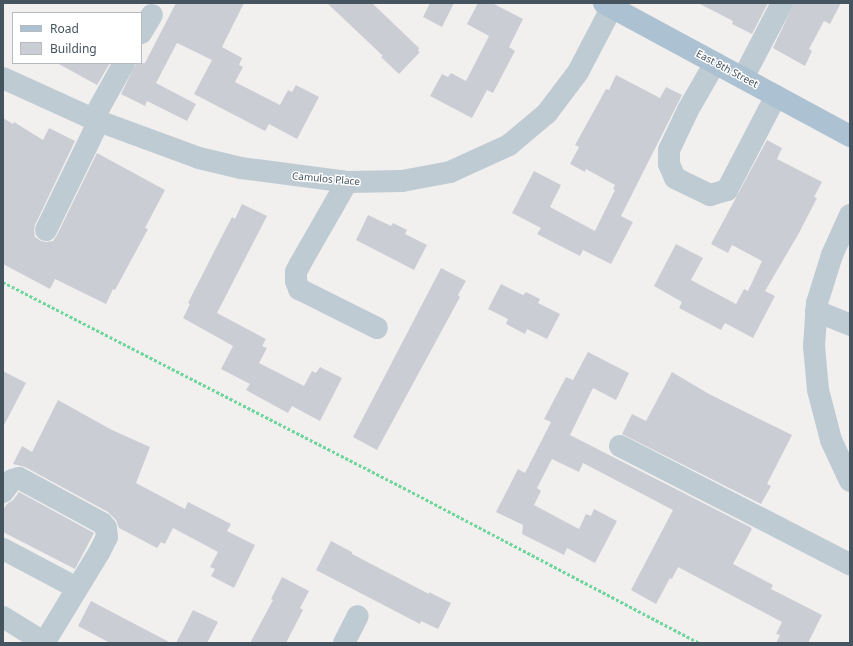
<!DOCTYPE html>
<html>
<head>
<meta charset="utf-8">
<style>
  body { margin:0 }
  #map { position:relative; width:853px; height:646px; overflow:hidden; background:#f2efef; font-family:"Noto Sans",sans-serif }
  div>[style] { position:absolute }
  .building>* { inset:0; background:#caced4 }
  .path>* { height:2.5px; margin-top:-1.25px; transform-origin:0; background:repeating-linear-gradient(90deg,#6dd69b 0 3px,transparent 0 5px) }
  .minor>* { height:22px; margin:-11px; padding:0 11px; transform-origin:11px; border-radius:11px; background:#becbd3 }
  .major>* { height:22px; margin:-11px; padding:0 11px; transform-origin:11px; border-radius:11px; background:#acc1d1 }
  span { translate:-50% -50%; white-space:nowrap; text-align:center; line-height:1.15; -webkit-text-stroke:3px #fff; paint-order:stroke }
  .street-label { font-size:10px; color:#45545f }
  .frame { position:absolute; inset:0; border:4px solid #45545f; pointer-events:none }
  .legend { position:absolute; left:12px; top:12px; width:130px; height:52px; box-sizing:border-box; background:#fff; border:1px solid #b5bbbf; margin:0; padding:5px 7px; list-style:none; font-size:12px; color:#45545f }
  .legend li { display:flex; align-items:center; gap:8px; height:20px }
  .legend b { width:20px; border:1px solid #b5bbbf }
</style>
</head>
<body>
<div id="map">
  <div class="building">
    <i style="clip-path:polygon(176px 3px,244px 3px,222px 47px,242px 58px,239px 65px,243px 67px,235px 82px,280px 105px,288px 90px,292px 92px,296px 85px,319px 97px,297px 139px,269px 124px,265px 131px,194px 94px,212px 60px,177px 43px,156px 83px,196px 104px,187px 121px,147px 101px,145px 106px,121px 94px,136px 63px,145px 63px)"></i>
    <i style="clip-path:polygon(327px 3px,372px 3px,419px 48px,418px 51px,420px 52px,399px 74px,381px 57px,383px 56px)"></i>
    <i style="clip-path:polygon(430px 3px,454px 3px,442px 27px,423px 17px)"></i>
    <i style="clip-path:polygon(478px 3px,492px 3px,523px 19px,509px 47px,515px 51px,493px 93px,487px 90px,472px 118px,430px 96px,442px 74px,448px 77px,451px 73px,466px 81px,489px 36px,467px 24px)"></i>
    <i style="clip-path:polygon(698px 3px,768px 3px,752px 34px,732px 24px,733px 21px)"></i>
    <i style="clip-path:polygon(794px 3px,841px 3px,830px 24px,824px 21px,809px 49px,812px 51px,805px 66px,773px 48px)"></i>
    <i style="clip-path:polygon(57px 63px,110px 63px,97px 85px)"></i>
    <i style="clip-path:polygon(616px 75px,660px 98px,666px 87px,682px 95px,621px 216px,633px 222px,611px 264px,583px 250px,580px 256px,537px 234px,541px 228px,512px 213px,534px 171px,561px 185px,550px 207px,595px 231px,615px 190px,613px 189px,615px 185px,586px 169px,585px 172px,570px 164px,579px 147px,575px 145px,606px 89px,609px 90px)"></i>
    <i style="clip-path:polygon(3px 118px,13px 124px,14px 122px,43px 140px,49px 128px,75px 141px,35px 225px,34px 230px,35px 237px,41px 241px,46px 242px,53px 241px,57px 235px,97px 153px,165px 190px,145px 228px,148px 229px,115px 290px,113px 289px,106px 304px,55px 279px,50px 289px,3px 264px)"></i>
    <i style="clip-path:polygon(767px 140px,782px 148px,777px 159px,822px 182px,814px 197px,817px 198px,799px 233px,765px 291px,775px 296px,753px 338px,725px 323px,721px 330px,679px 308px,682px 302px,654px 286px,676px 244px,703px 258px,691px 280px,736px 304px,744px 289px,748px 291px,762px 261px,732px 245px,728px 253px,711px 244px)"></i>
    <i style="clip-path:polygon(242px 204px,267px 216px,217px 313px,266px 339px,262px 346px,267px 348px,259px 363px,304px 386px,312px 371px,316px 373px,320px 367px,342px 378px,320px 421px,292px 406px,288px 413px,246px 390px,250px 384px,221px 369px,233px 346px,183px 318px,190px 304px,188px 303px,220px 240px,232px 217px,235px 219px)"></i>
    <i style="clip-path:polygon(368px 215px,391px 226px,393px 223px,407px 230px,405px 234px,427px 245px,414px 270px,356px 240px)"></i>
    <i style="clip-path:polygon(441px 268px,466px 281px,458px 295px,460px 297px,377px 450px,353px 437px)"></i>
    <i style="clip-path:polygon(501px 284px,523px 295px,526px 292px,540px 299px,538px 303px,560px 314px,547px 339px,527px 329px,525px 334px,506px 324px,508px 319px,488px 309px)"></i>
    <i style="clip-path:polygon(588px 352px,629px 373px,616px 400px,593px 388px,570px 435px,750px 527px,752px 529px,733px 564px,773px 585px,771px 589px,822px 615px,808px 643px,776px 643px,780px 635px,776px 634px,782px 622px,678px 567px,672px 579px,670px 578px,656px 604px,631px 590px,673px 510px,583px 463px,579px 472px,552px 459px,537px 488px,541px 491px,534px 505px,579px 529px,586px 514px,591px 516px,594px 509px,617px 521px,595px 563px,567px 548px,564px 555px,522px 534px,523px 525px,496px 512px,518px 469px,525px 473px,551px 422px,544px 419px,566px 377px,573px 380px)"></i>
    <i style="clip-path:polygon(3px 371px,26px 383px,3px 427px)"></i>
    <i style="clip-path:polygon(672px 372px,709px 394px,792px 435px,767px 484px,771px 486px,761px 504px,622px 434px,632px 414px,646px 421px)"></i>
    <i style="clip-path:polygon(58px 400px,112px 430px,150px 447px,136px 483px,185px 509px,188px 502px,231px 524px,227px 531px,255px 545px,234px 588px,211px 576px,215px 569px,210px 567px,218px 552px,173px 528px,165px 544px,161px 542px,157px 548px,119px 528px,116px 520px,108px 512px,25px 467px,13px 464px,22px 446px,32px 452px)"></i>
    <i style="clip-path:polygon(19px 492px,94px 533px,75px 569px,3px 532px,3px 510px,7px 504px,13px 500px)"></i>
    <i style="clip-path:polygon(331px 541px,352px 552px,352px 554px,429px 594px,429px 592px,451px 603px,438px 629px,421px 621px,420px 624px,316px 570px)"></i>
    <i style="clip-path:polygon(282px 577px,309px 591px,300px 608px,303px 610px,286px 643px,250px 643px,273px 600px,271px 599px)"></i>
    <i style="clip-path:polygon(91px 601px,171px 643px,110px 643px,78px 626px)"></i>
    <i style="clip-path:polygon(193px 610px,218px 622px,207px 643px,176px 643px)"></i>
  </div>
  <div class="path">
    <i style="left:3px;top:282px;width:455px;rotate:27.2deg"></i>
    <i style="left:408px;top:490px;width:330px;rotate:27.7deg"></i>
  </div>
  <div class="minor">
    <i style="left:141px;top:33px;width:21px;rotate:-59deg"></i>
    <i style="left:715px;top:63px;width:54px;rotate:119.9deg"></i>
    <i style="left:688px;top:110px;width:44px;rotate:115.4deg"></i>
    <i style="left:669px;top:150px;width:14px;rotate:90deg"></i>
    <i style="left:669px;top:164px;width:15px;rotate:67deg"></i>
    <i style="left:675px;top:178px;width:39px;rotate:26deg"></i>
    <i style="left:710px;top:195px;width:18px;rotate:-16deg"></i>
    <i style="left:727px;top:190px;width:106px;rotate:-62.5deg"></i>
    <i style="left:3px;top:78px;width:99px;rotate:24.5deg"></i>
    <i style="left:93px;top:119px;width:113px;rotate:20.2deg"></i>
    <i style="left:199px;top:158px;width:43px;rotate:13.4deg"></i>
    <i style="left:241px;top:168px;width:107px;rotate:7.5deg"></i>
    <i style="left:347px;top:182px;width:55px;rotate:-1deg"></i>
    <i style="left:402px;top:181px;width:49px;rotate:-10.6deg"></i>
    <i style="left:450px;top:172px;width:65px;rotate:-24.6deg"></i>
    <i style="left:509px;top:145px;width:50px;rotate:-40.1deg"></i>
    <i style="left:547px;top:113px;width:51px;rotate:-52.9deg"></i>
    <i style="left:578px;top:72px;width:78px;rotate:-62.4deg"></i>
    <i style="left:743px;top:78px;width:85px;rotate:-62.5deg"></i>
    <i style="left:93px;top:119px;width:64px;rotate:-61deg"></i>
    <i style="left:347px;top:182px;width:95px;rotate:119.8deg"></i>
    <i style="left:300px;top:264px;width:9px;rotate:117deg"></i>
    <i style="left:296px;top:272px;width:9px;rotate:90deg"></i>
    <i style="left:296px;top:281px;width:9px;rotate:69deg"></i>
    <i style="left:299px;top:289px;width:87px;rotate:26.6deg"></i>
    <i style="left:850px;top:215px;width:44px;rotate:114.2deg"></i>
    <i style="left:832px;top:255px;width:50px;rotate:107.4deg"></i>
    <i style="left:817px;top:303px;width:43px;rotate:94deg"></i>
    <i style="left:814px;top:346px;width:44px;rotate:84.8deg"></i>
    <i style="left:818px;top:390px;width:52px;rotate:75.4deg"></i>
    <i style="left:831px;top:440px;width:45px;rotate:65.1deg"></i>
    <i style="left:46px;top:230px;width:121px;rotate:-64.1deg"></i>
    <i style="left:816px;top:311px;width:37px;rotate:22deg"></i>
    <i style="left:620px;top:446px;width:259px;rotate:27.2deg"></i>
    <i style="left:3px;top:492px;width:15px;rotate:-53deg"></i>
    <i style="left:12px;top:480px;width:7px;rotate:-16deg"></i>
    <i style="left:19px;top:478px;width:94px;rotate:28.5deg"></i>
    <i style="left:102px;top:523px;width:6px;rotate:51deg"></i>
    <i style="left:106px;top:528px;width:9px;rotate:84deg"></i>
    <i style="left:107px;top:537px;width:16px;rotate:117deg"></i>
    <i style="left:100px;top:551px;width:108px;rotate:121.3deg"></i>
    <i style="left:3px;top:549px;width:84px;rotate:27.8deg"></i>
    <i style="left:3px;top:617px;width:49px;rotate:31.8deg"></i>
    <i style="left:344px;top:643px;width:30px;rotate:-63deg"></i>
  </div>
  <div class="major">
    <i style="left:604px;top:3px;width:280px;rotate:28.4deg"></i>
  </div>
  <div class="street-label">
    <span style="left:727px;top:69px;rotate:28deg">East 8th Street</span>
    <span style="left:326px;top:179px;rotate:5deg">Camulos Place</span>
  </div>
  <div class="frame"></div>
  <ul class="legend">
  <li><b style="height:5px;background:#acc1d1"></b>Road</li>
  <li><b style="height:11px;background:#caced4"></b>Building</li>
  </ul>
</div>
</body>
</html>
